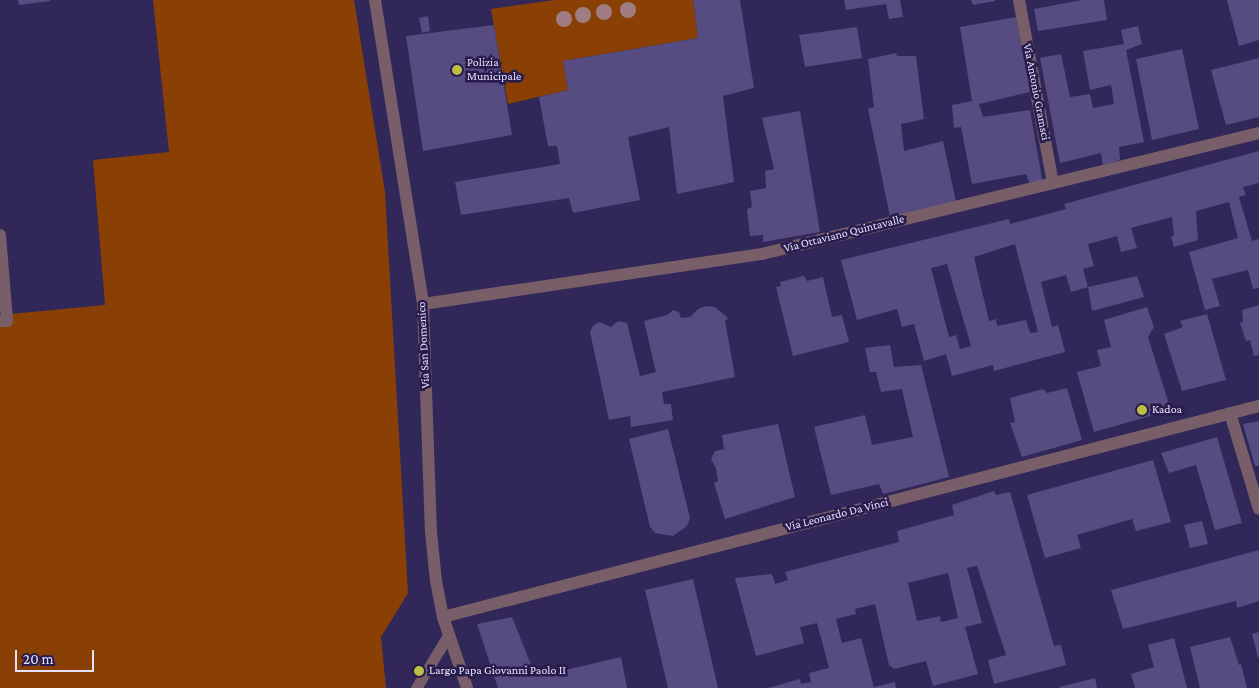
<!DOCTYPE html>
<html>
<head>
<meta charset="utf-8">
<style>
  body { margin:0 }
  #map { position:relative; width:1259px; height:688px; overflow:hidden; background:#312758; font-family:"Crimson Pro",serif }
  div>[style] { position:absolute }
  .green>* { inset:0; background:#8a4005 }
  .building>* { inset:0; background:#564c82 }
  .service>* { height:11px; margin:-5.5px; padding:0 5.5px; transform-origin:5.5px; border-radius:5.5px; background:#785e69 }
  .minor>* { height:12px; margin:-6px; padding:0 6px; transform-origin:6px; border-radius:6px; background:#785e69 }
  .tertiary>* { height:12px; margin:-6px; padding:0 6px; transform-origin:6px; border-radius:6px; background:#785e69 }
  .trees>* { width:16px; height:16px; margin:-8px; border-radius:50%; background:#a07d83 }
  .dots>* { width:14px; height:14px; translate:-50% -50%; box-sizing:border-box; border:2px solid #281c4d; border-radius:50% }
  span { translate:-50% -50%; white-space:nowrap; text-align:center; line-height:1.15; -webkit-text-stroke:5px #281c4d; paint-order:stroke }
  .poi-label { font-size:12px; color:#e5e2fb }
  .left { translate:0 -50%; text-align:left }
  .street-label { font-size:12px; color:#e5e2fb }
  .scale { position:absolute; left:15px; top:650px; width:79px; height:22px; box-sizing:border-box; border:2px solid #e5e2fb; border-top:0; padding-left:6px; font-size:15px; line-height:18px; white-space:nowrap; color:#e5e2fb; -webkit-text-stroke:4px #281c4d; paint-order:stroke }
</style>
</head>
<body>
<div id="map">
  <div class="green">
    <i style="clip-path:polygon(153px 0,354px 0,385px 192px,408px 593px,381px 637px,386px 688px,0 688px,0 315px,105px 305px,93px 160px,169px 152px)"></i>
    <i style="clip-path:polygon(554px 0,693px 0,698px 38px,563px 61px,568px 90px,508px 104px,491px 9px)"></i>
  </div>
  <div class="building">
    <i style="clip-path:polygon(18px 0,50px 0,50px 1px,19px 5px)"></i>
    <i style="clip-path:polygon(693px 0,740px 0,754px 88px,723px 96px,734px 182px,677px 194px,669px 127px,628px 137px,640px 200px,573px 213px,569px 198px,461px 215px,455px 182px,560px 164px,557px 146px,548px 146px,539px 97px,568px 90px,563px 61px,698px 38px)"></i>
    <i style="clip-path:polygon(844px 0,900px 0,903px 17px,889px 19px,886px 4px,846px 10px)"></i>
    <i style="clip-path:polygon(971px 0,995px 0,995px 1px,973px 5px)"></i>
    <i style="clip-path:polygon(1082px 0,1104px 0,1107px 20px,1038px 31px,1034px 9px)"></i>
    <i style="clip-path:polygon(1227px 0,1259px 0,1259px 40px,1239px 46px)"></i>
    <i style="clip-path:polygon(428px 16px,430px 31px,422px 33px,419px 18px)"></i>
    <i style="clip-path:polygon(1016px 17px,1030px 92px,979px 104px,983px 117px,1030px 110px,1043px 184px,1030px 185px,1026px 174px,972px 184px,961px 127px,954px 128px,952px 105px,972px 101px,960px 27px)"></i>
    <i style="clip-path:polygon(494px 25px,512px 135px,423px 151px,406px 36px)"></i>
    <i style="clip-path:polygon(1138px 26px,1142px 44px,1126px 50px,1144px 142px,1119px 147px,1120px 160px,1103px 166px,1101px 153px,1060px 163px,1040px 58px,1061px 54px,1070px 97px,1090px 94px,1093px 108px,1114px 104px,1111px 85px,1090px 90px,1083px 51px,1124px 44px,1121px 30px)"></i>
    <i style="clip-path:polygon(857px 27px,862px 58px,805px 67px,799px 35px)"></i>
    <i style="clip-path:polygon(1182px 49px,1199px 129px,1152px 140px,1136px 59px)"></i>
    <i style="clip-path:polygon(896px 53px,897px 56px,916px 56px,924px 119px,901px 124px,904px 151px,943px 141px,956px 202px,890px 217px,868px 109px,874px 107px,868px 59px)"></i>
    <i style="clip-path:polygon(1259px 58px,1259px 117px,1226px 125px,1211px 70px)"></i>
    <i style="clip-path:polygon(800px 111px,820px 232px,763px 242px,763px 235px,750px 236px,747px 209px,752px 207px,750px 191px,766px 188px,765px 171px,774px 169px,762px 118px)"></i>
    <i style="clip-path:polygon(evenodd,1259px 151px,1259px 183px,1243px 187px,1246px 195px,1239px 197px,1252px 241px,1259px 239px,1259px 288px,1253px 289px,1248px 270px,1212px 279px,1220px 306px,1205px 310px,1189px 252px,1238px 238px,1229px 202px,1196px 211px,1198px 240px,1174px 247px,1171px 237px,1174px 236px,1172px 217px,1131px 228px,1137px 248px,1121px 252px,1117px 236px,1088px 244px,1094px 266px,1083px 269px,1088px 287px,1071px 292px,1066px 275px,1041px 282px,1052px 327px,1058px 325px,1065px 352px,994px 371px,993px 365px,952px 376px,946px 354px,924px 361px,914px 324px,902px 327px,897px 309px,857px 320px,841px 260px,1009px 219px,1010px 224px,1066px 209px,1064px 204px,1259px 151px,1015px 244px,1038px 332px,1030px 333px,1026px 320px,997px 326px,996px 319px,989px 321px,974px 257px,1015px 244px,1259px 151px,947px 264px,971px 346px,960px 349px,956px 335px,949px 337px,931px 268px,947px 264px)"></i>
    <i style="clip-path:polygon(804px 276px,807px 281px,823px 277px,832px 317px,842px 315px,849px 342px,793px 356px,776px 287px,781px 286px,780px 282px)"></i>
    <i style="clip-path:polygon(1137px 276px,1144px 297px,1092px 311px,1088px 287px)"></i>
    <i style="clip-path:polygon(1259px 305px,1259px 355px,1254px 356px,1250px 340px,1246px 341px,1240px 323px,1243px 321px,1242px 310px)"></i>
    <i style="clip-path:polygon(706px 306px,715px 307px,728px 318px,725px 321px,735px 377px,662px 392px,664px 404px,671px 404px,673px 420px,631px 427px,630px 416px,609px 420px,590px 332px,593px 326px,599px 322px,611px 327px,618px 321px,627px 323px,640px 376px,656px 372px,644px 321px,667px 315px,673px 310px,679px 312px,681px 318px,690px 317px,698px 309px)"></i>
    <i style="clip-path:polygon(1147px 307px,1154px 327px,1148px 337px,1168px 401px,1161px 413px,1094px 432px,1077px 372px,1101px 366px,1097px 350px,1111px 347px,1104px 320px)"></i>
    <i style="clip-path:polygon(1207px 314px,1226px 380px,1182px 391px,1164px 334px,1183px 327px,1180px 321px)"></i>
    <i style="clip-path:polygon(890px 345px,894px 367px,921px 365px,949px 477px,883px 494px,879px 484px,831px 495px,814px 427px,865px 415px,872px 445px,913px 437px,902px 389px,881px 392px,876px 372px,870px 372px,865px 348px)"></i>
    <i style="clip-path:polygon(1067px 388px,1082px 440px,1022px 457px,1010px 423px,1015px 422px,1010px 398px,1043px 389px,1047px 393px)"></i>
    <i style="clip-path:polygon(1259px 421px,1259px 466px,1255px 466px,1243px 424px)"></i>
    <i style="clip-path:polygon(778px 424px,795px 497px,725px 519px,714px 483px,718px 481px,716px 468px,711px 459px,715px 451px,724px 449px,722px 435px)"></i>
    <i style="clip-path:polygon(668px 429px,690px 518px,687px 526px,673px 536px,655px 533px,650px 527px,629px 439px)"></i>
    <i style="clip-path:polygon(1217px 437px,1242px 523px,1215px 530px,1196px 465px,1169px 473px,1161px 453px)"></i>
    <i style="clip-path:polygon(1153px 460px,1171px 522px,1136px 531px,1132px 519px,1077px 535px,1081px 548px,1045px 558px,1027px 495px)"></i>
    <i style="clip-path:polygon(evenodd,994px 491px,996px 495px,1010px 492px,1054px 646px,1061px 645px,1066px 665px,994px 684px,988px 660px,1006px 655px,977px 566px,967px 568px,982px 623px,965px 627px,978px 674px,933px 686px,926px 661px,894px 669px,889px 665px,875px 604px,855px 609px,856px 614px,836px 619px,842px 643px,861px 638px,874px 688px,768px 688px,800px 679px,801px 684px,811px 682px,809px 673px,829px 668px,817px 623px,800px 627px,804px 643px,756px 656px,735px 578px,772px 574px,775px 584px,788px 580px,785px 572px,899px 542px,897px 531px,954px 515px,952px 505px,994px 491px,948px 573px,958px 618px,941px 622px,940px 616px,917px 621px,908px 583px,948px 573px)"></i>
    <i style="clip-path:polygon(1202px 521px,1208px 544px,1190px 548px,1184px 525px)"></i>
    <i style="clip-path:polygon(1259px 550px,1259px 601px,1237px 608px,1236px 601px,1123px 629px,1111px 590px)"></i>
    <i style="clip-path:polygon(693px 579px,718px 688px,668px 688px,645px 590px)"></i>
    <i style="clip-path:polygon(512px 617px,536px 677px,621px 657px,627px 688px,498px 688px,477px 624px)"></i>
    <i style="clip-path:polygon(1259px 632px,1259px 658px,1258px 658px,1252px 634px)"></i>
    <i style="clip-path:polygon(1230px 637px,1239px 665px,1241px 664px,1247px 688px,1200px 688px,1190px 647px)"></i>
    <i style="clip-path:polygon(1174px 638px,1187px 688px,1135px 688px,1131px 674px,1154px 667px,1148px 645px)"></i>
    <i style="clip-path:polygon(1095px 678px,1097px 688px,1060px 688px,1060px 687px)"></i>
    <i style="clip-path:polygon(895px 682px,896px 688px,874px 688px,874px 687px)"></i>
  </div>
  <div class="service">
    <i style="left:416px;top:688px;width:63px;rotate:-58.6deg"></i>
  </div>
  <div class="minor">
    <i style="left:1019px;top:0;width:186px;rotate:79.5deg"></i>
    <i style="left:0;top:235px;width:86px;rotate:85.3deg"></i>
    <i style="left:7px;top:321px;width:7px;rotate:180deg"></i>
    <i style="left:423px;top:304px;width:343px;rotate:-8.4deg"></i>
    <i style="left:762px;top:254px;width:512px;rotate:-13.68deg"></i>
    <i style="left:1230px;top:413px;width:100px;rotate:73.2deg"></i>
    <i style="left:443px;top:617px;width:843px;rotate:-14.5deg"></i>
  </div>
  <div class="tertiary">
    <i style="left:375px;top:0;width:308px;rotate:81deg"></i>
    <i style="left:423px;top:304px;width:228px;rotate:88deg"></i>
    <i style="left:431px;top:532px;width:49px;rotate:84.2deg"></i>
    <i style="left:436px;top:581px;width:37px;rotate:79deg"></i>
    <i style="left:443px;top:617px;width:75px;rotate:71.3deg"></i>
  </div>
  <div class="trees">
    <i style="left:628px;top:10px"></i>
    <i style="left:604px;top:12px"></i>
    <i style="left:583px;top:15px"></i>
    <i style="left:564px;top:19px"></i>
  </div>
  <div class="dots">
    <i style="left:457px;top:70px;background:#bcbf43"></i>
    <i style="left:1142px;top:410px;background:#bcbf43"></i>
    <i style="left:419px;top:671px;background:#bcbf43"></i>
  </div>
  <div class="poi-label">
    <span class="left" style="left:467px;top:70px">Polizia<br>Municipale</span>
    <span class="left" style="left:1152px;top:410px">Kadoa</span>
    <span class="left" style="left:429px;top:671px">Largo Papa Giovanni Paolo II</span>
  </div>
  <div class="street-label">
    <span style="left:1036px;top:92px;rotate:79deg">Via Antonio Gramsci</span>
    <span style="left:844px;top:234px;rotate:-14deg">Via Ottaviano Quintavalle</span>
    <span style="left:424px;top:345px;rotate:-93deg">Via San Domenico</span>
    <span style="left:837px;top:515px;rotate:-14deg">Via Leonardo Da Vinci</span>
  </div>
  <div class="scale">20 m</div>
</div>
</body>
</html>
